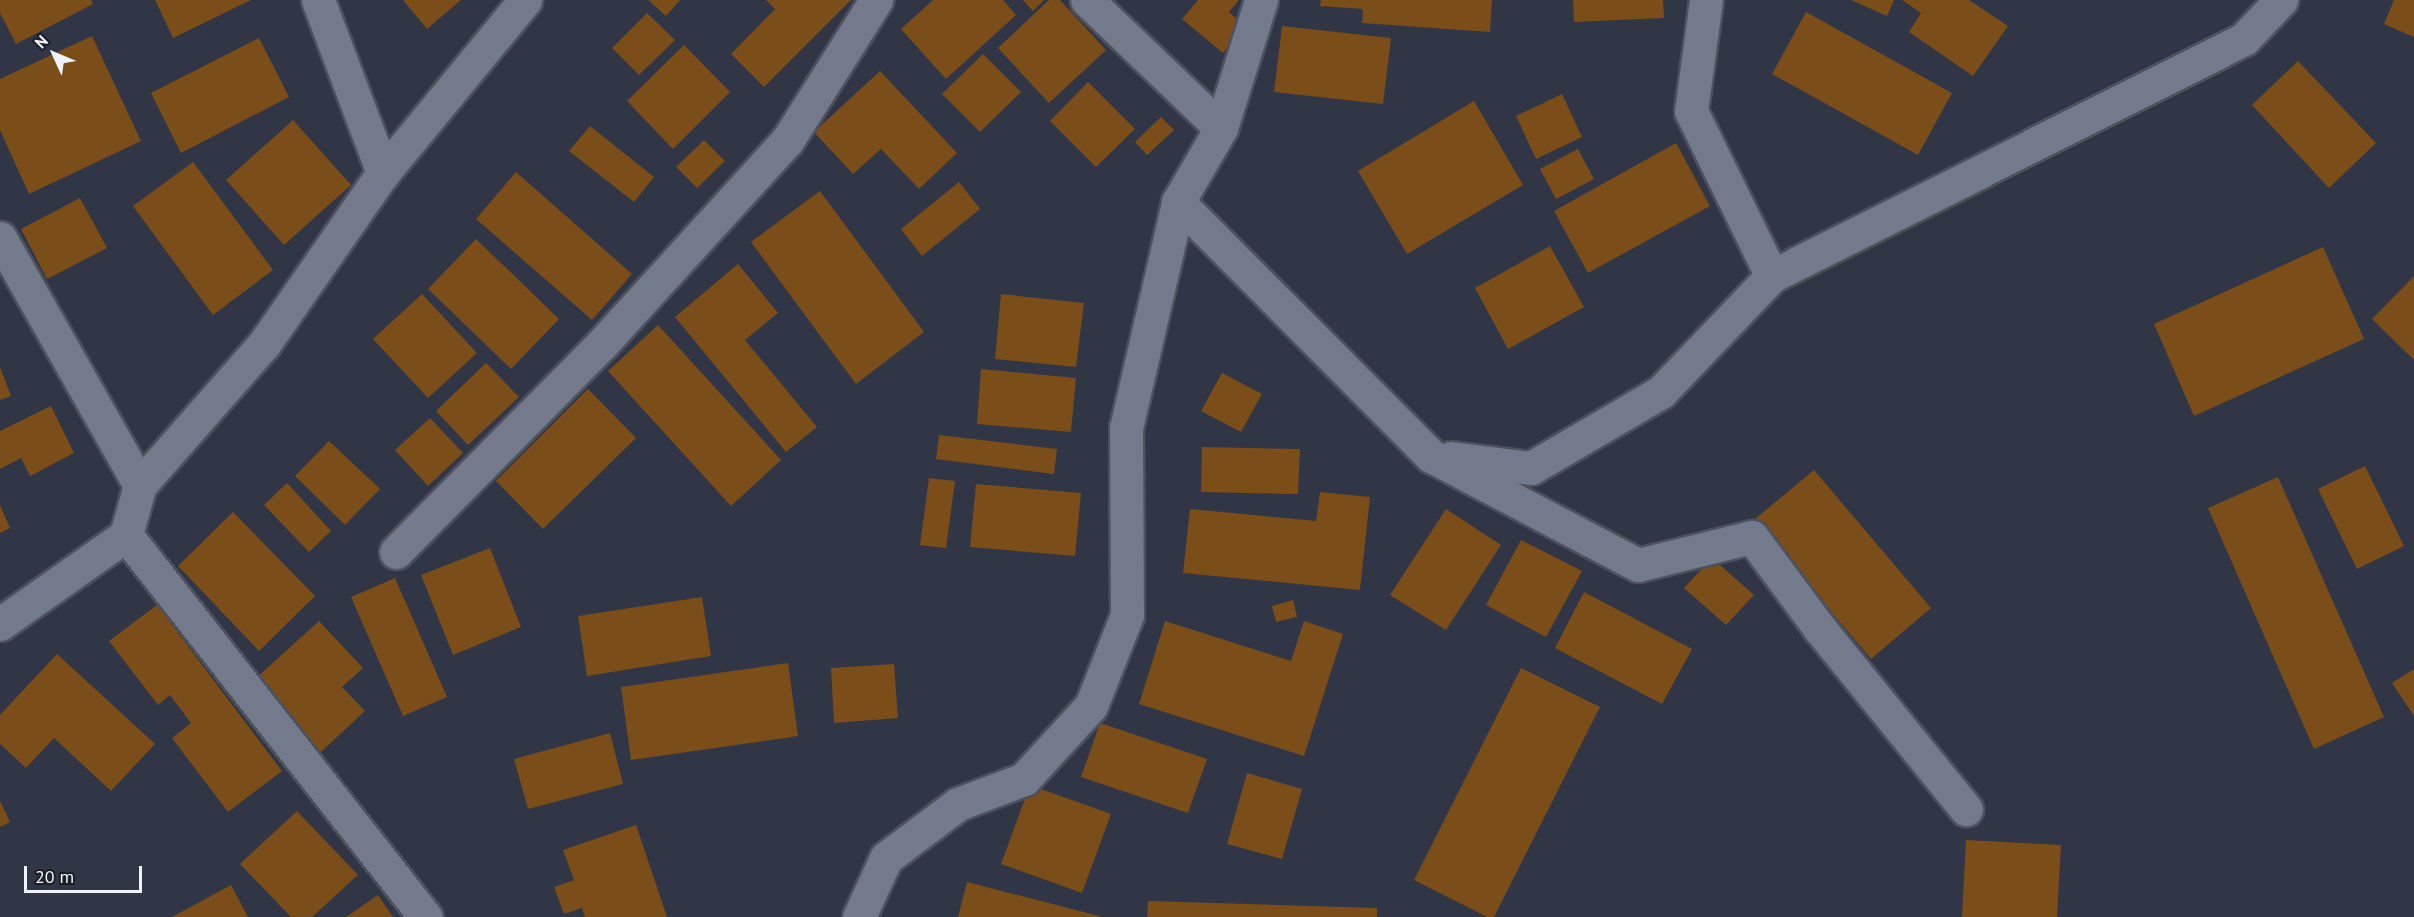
<!DOCTYPE html>
<html>
<head>
<meta charset="utf-8">
<style>
  body { margin:0 }
  #map { position:relative; width:2414px; height:917px; overflow:hidden; background:#313646; font-family:"PT Sans",sans-serif }
  div>[style] { position:absolute }
  .building>* { inset:0; background:#7a4d19 }
  .roads { filter:drop-shadow(2px 0 #4d515e) drop-shadow(-2px 0 #4d515e) drop-shadow(0 2px #4d515e) drop-shadow(0 -2px #4d515e) }
  .street>* { height:33px; margin:-16.5px; padding:0 16.5px; transform-origin:16.5px; border-radius:16.5px; background:#737a8c }
  span { translate:-50% -50%; white-space:nowrap; text-align:center; line-height:1.15; -webkit-text-stroke:6px #1b1e25; paint-order:stroke }
  .north { position:absolute; left:24px; top:24px; width:60px; height:60px; -webkit-text-stroke:4px #1b1e25; paint-order:stroke; rotate:314deg; font-size:16px; font-weight:700; line-height:24px; text-align:center; color:#f0f4fe }
  .north::after { content:''; display:block; margin:auto; width:21px; height:27px; background:#f0f4fe; clip-path:polygon(50% 0,100% 100%,50% 72%,0 100%) }
  .scale { position:absolute; left:24px; top:866px; width:118px; height:27px; box-sizing:border-box; border:3px solid #f0f4fe; border-top:0; padding-left:8px; font-size:18px; line-height:21px; white-space:nowrap; color:#f0f4fe; -webkit-text-stroke:4px #1b1e25; paint-order:stroke }
</style>
</head>
<body>
<div id="map">
  <div class="building">
    <i style="clip-path:polygon(0 0,91px 0,93px 4px,16px 44px,0 13px)"></i>
    <i style="clip-path:polygon(155px 0,251px 0,173px 38px)"></i>
    <i style="clip-path:polygon(403px 0,461px 0,427px 29px)"></i>
    <i style="clip-path:polygon(648px 0,680px 0,666px 16px)"></i>
    <i style="clip-path:polygon(766px 0,851px 0,764px 87px,731px 54px,775px 9px)"></i>
    <i style="clip-path:polygon(933px 0,1003px 0,1016px 15px,946px 79px,901px 29px)"></i>
    <i style="clip-path:polygon(1023px 0,1044px 0,1033px 11px)"></i>
    <i style="clip-path:polygon(1049px 0,1060px 0,1106px 50px,1049px 103px,998px 48px)"></i>
    <i style="clip-path:polygon(1198px 0,1239px 0,1229px 12px,1245px 26px,1223px 53px,1182px 19px)"></i>
    <i style="clip-path:polygon(1321px 0,1492px 0,1490px 32px,1362px 23px,1363px 9px,1320px 6px)"></i>
    <i style="clip-path:polygon(1573px 0,1663px 0,1664px 18px,1574px 22px)"></i>
    <i style="clip-path:polygon(1851px 0,1894px 0,1887px 16px)"></i>
    <i style="clip-path:polygon(1902px 0,1969px 0,2008px 26px,1973px 76px,1909px 32px,1921px 13px)"></i>
    <i style="clip-path:polygon(2394px 0,2414px 0,2414px 37px,2384px 24px)"></i>
    <i style="clip-path:polygon(1806px 12px,1952px 93px,1918px 155px,1772px 74px)"></i>
    <i style="clip-path:polygon(647px 13px,675px 40px,639px 75px,612px 48px)"></i>
    <i style="clip-path:polygon(1282px 26px,1391px 38px,1383px 104px,1274px 92px)"></i>
    <i style="clip-path:polygon(92px 36px,141px 141px,29px 194px,0 130px,0 79px)"></i>
    <i style="clip-path:polygon(259px 38px,289px 97px,181px 153px,151px 93px)"></i>
    <i style="clip-path:polygon(684px 45px,730px 92px,673px 149px,627px 101px)"></i>
    <i style="clip-path:polygon(983px 54px,1021px 92px,980px 132px,942px 94px)"></i>
    <i style="clip-path:polygon(2298px 61px,2376px 143px,2329px 188px,2252px 105px)"></i>
    <i style="clip-path:polygon(880px 71px,957px 153px,919px 189px,881px 149px,853px 174px,814px 132px)"></i>
    <i style="clip-path:polygon(1088px 82px,1135px 129px,1096px 167px,1050px 121px)"></i>
    <i style="clip-path:polygon(1562px 94px,1582px 137px,1536px 159px,1516px 116px)"></i>
    <i style="clip-path:polygon(1474px 101px,1523px 185px,1407px 254px,1358px 171px)"></i>
    <i style="clip-path:polygon(1161px 117px,1174px 130px,1147px 155px,1135px 142px)"></i>
    <i style="clip-path:polygon(293px 120px,351px 185px,284px 245px,226px 180px)"></i>
    <i style="clip-path:polygon(590px 126px,654px 177px,634px 202px,569px 151px)"></i>
    <i style="clip-path:polygon(704px 140px,725px 161px,697px 188px,676px 167px)"></i>
    <i style="clip-path:polygon(1676px 143px,1710px 206px,1588px 273px,1554px 211px)"></i>
    <i style="clip-path:polygon(1578px 149px,1594px 179px,1556px 199px,1540px 169px)"></i>
    <i style="clip-path:polygon(193px 162px,273px 270px,213px 315px,133px 206px)"></i>
    <i style="clip-path:polygon(516px 172px,632px 274px,592px 320px,476px 219px)"></i>
    <i style="clip-path:polygon(959px 182px,980px 209px,922px 256px,901px 229px)"></i>
    <i style="clip-path:polygon(820px 191px,924px 332px,856px 384px,751px 242px)"></i>
    <i style="clip-path:polygon(80px 198px,107px 248px,47px 279px,21px 229px)"></i>
    <i style="clip-path:polygon(476px 239px,559px 319px,511px 369px,428px 289px)"></i>
    <i style="clip-path:polygon(1550px 246px,1584px 307px,1508px 349px,1475px 288px)"></i>
    <i style="clip-path:polygon(2323px 247px,2364px 339px,2194px 416px,2154px 324px)"></i>
    <i style="clip-path:polygon(738px 264px,778px 313px,745px 340px,817px 427px,786px 452px,675px 317px)"></i>
    <i style="clip-path:polygon(2414px 276px,2414px 360px,2372px 319px)"></i>
    <i style="clip-path:polygon(422px 294px,477px 353px,428px 398px,373px 339px)"></i>
    <i style="clip-path:polygon(1001px 294px,1084px 303px,1076px 367px,995px 359px)"></i>
    <i style="clip-path:polygon(658px 325px,781px 460px,731px 506px,608px 371px)"></i>
    <i style="clip-path:polygon(486px 363px,519px 397px,468px 445px,436px 411px)"></i>
    <i style="clip-path:polygon(0 367px,11px 396px,0 400px)"></i>
    <i style="clip-path:polygon(981px 369px,1076px 378px,1071px 432px,977px 424px)"></i>
    <i style="clip-path:polygon(1222px 373px,1262px 394px,1241px 432px,1201px 411px)"></i>
    <i style="clip-path:polygon(588px 389px,636px 438px,543px 529px,496px 481px)"></i>
    <i style="clip-path:polygon(51px 406px,74px 453px,30px 476px,21px 458px,0 469px,0 431px)"></i>
    <i style="clip-path:polygon(430px 418px,463px 453px,428px 486px,395px 450px)"></i>
    <i style="clip-path:polygon(939px 435px,1057px 449px,1054px 474px,936px 459px)"></i>
    <i style="clip-path:polygon(329px 441px,380px 489px,345px 525px,295px 476px)"></i>
    <i style="clip-path:polygon(1202px 447px,1300px 449px,1298px 494px,1201px 492px)"></i>
    <i style="clip-path:polygon(2365px 466px,2404px 546px,2357px 569px,2318px 489px)"></i>
    <i style="clip-path:polygon(1814px 470px,1931px 608px,1871px 659px,1754px 520px)"></i>
    <i style="clip-path:polygon(2278px 477px,2384px 717px,2314px 749px,2208px 508px)"></i>
    <i style="clip-path:polygon(929px 478px,955px 481px,946px 548px,920px 545px)"></i>
    <i style="clip-path:polygon(287px 483px,331px 531px,309px 552px,264px 505px)"></i>
    <i style="clip-path:polygon(976px 484px,1081px 493px,1075px 556px,970px 547px)"></i>
    <i style="clip-path:polygon(1320px 492px,1370px 497px,1360px 590px,1183px 573px,1190px 509px,1316px 521px)"></i>
    <i style="clip-path:polygon(0 505px,10px 528px,0 533px)"></i>
    <i style="clip-path:polygon(1446px 509px,1501px 545px,1446px 630px,1390px 595px)"></i>
    <i style="clip-path:polygon(233px 512px,315px 596px,259px 651px,178px 566px)"></i>
    <i style="clip-path:polygon(1521px 540px,1582px 571px,1546px 637px,1486px 605px)"></i>
    <i style="clip-path:polygon(490px 548px,521px 627px,453px 655px,421px 575px)"></i>
    <i style="clip-path:polygon(1712px 558px,1754px 595px,1726px 625px,1684px 588px)"></i>
    <i style="clip-path:polygon(395px 578px,447px 697px,403px 716px,351px 597px)"></i>
    <i style="clip-path:polygon(1584px 592px,1692px 649px,1662px 704px,1555px 648px)"></i>
    <i style="clip-path:polygon(702px 597px,711px 656px,587px 676px,578px 616px)"></i>
    <i style="clip-path:polygon(1293px 600px,1297px 617px,1276px 622px,1272px 606px)"></i>
    <i style="clip-path:polygon(157px 605px,282px 771px,228px 812px,172px 738px,191px 723px,170px 695px,158px 705px,109px 641px)"></i>
    <i style="clip-path:polygon(319px 621px,363px 668px,342px 687px,365px 711px,321px 752px,254px 680px)"></i>
    <i style="clip-path:polygon(1165px 621px,1291px 661px,1304px 621px,1343px 634px,1304px 756px,1139px 704px)"></i>
    <i style="clip-path:polygon(57px 654px,155px 744px,111px 791px,54px 738px,26px 768px,0 744px,0 715px)"></i>
    <i style="clip-path:polygon(788px 663px,798px 736px,631px 760px,621px 687px)"></i>
    <i style="clip-path:polygon(894px 664px,898px 718px,834px 723px,831px 668px)"></i>
    <i style="clip-path:polygon(1521px 668px,1600px 707px,1494px 917px,1487px 917px,1414px 880px)"></i>
    <i style="clip-path:polygon(2414px 669px,2414px 716px,2392px 683px)"></i>
    <i style="clip-path:polygon(1100px 723px,1207px 759px,1188px 813px,1081px 777px)"></i>
    <i style="clip-path:polygon(610px 733px,623px 784px,528px 809px,514px 759px)"></i>
    <i style="clip-path:polygon(1247px 773px,1302px 789px,1282px 859px,1227px 844px)"></i>
    <i style="clip-path:polygon(1030px 785px,1111px 814px,1082px 893px,1001px 864px)"></i>
    <i style="clip-path:polygon(0 801px,10px 822px,0 827px)"></i>
    <i style="clip-path:polygon(297px 811px,358px 875px,312px 917px,291px 917px,240px 864px)"></i>
    <i style="clip-path:polygon(636px 825px,667px 917px,585px 917px,582px 908px,564px 914px,554px 887px,574px 880px,563px 850px)"></i>
    <i style="clip-path:polygon(1966px 840px,2061px 845px,2057px 917px,1962px 917px)"></i>
    <i style="clip-path:polygon(967px 882px,1099px 916px,1099px 917px,958px 917px)"></i>
    <i style="clip-path:polygon(231px 885px,248px 917px,172px 917px)"></i>
    <i style="clip-path:polygon(378px 895px,393px 917px,346px 917px)"></i>
    <i style="clip-path:polygon(1148px 901px,1377px 908px,1377px 917px,1147px 917px)"></i>
  </div>
  <div class="roads">
    <div class="street">
      <i style="left:318px;top:0;width:185px;rotate:69.4deg"></i>
      <i style="left:1087px;top:0;width:185px;rotate:43.7deg"></i>
      <i style="left:1706px;top:0;width:112px;rotate:97.7deg"></i>
      <i style="left:1691px;top:111px;width:184px;rotate:63.9deg"></i>
      <i style="left:1178px;top:202px;width:359px;rotate:45.1deg"></i>
      <i style="left:1431px;top:456px;width:234px;rotate:27.8deg"></i>
      <i style="left:1638px;top:565px;width:117px;rotate:-13.8deg"></i>
      <i style="left:1752px;top:537px;width:114px;rotate:53.5deg"></i>
      <i style="left:1820px;top:629px;width:232px;rotate:51deg"></i>
      <i style="left:0;top:238px;width:284px;rotate:60.5deg"></i>
      <i style="left:1451px;top:458px;width:81px;rotate:7.1deg"></i>
      <i style="left:1531px;top:468px;width:151px;rotate:-30.3deg"></i>
      <i style="left:1661px;top:392px;width:161px;rotate:-46.3deg"></i>
      <i style="left:1772px;top:276px;width:528px;rotate:-26.66deg"></i>
      <i style="left:2244px;top:39px;width:54px;rotate:-46.5deg"></i>
      <i style="left:126px;top:535px;width:486px;rotate:51.9deg"></i>
      <i style="left:396px;top:552px;width:293px;rotate:-45.3deg"></i>
      <i style="left:602px;top:344px;width:275px;rotate:-47.7deg"></i>
      <i style="left:787px;top:141px;width:167px;rotate:-57.7deg"></i>
      <i style="left:0;top:624px;width:154px;rotate:-35.2deg"></i>
      <i style="left:126px;top:535px;width:52px;rotate:-74.4deg"></i>
      <i style="left:140px;top:485px;width:188px;rotate:-48.7deg"></i>
      <i style="left:264px;top:344px;width:208px;rotate:-55.2deg"></i>
      <i style="left:383px;top:173px;width:224px;rotate:-50.6deg"></i>
      <i style="left:859px;top:917px;width:65px;rotate:-65.4deg"></i>
      <i style="left:886px;top:858px;width:90px;rotate:-36.9deg"></i>
      <i style="left:958px;top:804px;width:71px;rotate:-20.7deg"></i>
      <i style="left:1024px;top:779px;width:99px;rotate:-47.5deg"></i>
      <i style="left:1091px;top:706px;width:98px;rotate:-68.4deg"></i>
      <i style="left:1127px;top:615px;width:187px;rotate:-90.3deg"></i>
      <i style="left:1126px;top:428px;width:232px;rotate:-77deg"></i>
      <i style="left:1178px;top:202px;width:86px;rotate:-59.8deg"></i>
      <i style="left:1221px;top:128px;width:134px;rotate:-72.6deg"></i>
    </div>
  </div>
  <div class="north">N</div>
  <div class="scale">20 m</div>
</div>
</body>
</html>
